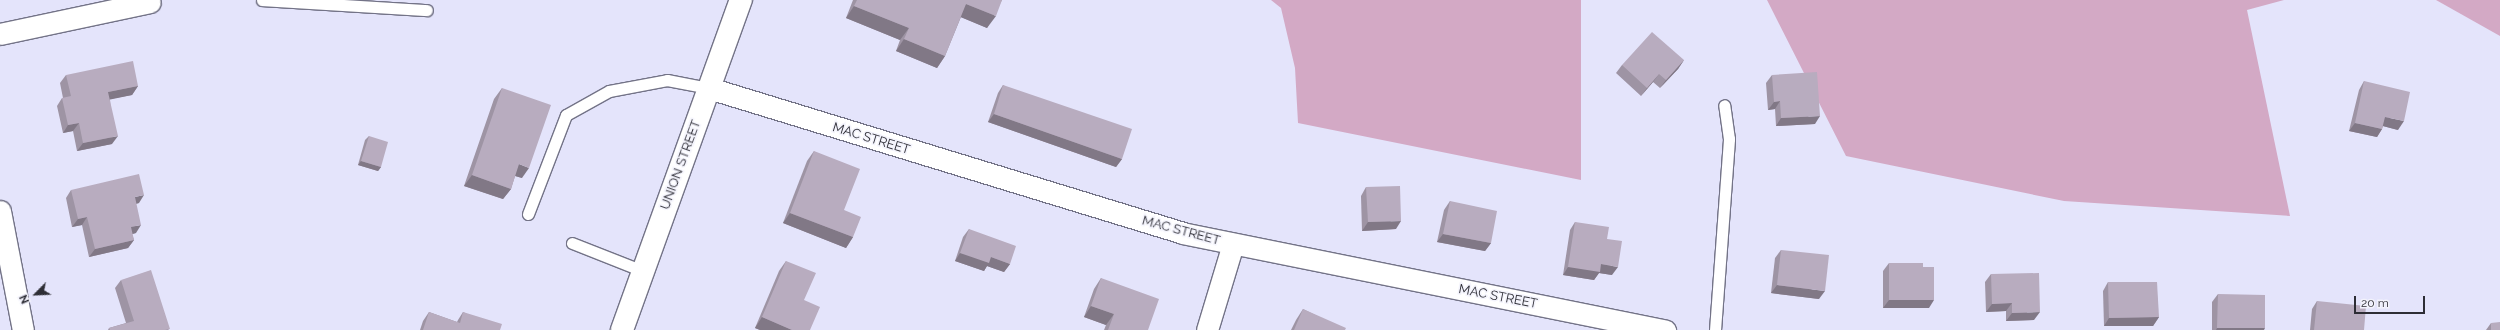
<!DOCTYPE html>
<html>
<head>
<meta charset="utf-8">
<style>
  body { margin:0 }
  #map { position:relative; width:2500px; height:330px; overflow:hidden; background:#e4e4fb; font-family:Raleway,sans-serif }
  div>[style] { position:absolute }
  .forest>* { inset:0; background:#d3a9c5 }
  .roads { filter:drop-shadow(1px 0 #737387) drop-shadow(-1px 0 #737387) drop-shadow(0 1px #737387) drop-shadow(0 -1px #737387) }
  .service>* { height:11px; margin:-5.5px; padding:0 5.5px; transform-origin:5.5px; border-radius:5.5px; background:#fff }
  .minor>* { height:21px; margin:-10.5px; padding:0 10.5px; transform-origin:10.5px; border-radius:10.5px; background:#fff }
  .primary>* { height:22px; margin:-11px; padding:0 11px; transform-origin:11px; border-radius:11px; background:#fff }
  .wall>* { inset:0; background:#9e94a4 }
  .shaded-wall>* { inset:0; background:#817886 }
  .building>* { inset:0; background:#b8acbf }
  span { translate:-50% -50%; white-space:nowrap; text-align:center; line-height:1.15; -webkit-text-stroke:3px #f3f3fc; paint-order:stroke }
  .street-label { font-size:13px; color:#2d2d35 }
  .north { position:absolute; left:16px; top:274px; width:40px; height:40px; -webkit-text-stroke:3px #f3f3fc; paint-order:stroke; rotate:246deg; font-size:11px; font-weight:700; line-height:16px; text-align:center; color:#2d2d35 }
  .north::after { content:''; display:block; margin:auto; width:14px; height:18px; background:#2d2d35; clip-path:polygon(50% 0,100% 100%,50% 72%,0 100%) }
  .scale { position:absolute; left:2354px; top:296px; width:71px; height:18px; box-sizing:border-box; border:2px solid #2d2d35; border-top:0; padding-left:5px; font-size:12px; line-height:14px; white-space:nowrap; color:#2d2d35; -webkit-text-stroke:3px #f3f3fc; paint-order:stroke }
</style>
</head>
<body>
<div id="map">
  <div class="forest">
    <i style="clip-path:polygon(1271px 0,1581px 0,1581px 180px,1298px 123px,1295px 68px,1281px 8px)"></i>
    <i style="clip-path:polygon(1767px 0,2284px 0,2247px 10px,2290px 216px,2064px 201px,1846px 156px)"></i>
    <i style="clip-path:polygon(2436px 0,2500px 0,2500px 36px)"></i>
  </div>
  <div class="roads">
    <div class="service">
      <i style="left:262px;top:0;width:165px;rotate:3.5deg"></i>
      <i style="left:528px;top:214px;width:106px;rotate:-69deg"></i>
      <i style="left:566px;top:115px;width:49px;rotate:-29.2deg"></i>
      <i style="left:609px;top:91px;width:59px;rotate:-10.7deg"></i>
      <i style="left:667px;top:80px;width:43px;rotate:10.8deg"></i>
      <i style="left:572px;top:243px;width:76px;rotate:21.5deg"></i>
      <i style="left:1715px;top:330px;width:192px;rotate:-85.8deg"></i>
      <i style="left:1729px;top:139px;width:34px;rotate:-98deg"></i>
    </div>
    <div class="minor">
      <i style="left:0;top:34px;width:153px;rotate:-12deg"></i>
      <i style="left:709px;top:88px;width:495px;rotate:17deg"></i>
      <i style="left:1182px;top:233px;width:493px;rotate:11.4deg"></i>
      <i style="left:0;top:211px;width:121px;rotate:79.1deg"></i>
      <i style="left:1207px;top:330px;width:90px;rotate:-73.2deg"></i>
    </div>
    <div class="primary">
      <i style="left:622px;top:330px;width:351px;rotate:-70.2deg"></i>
    </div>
  </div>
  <div class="wall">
    <i style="clip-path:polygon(853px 0,1002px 0,987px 28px,961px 17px,945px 56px,937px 68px,896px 51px,900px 40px,846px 18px)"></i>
    <i style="clip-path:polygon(1684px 60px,1678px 69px,1660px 88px,1653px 82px,1641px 96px,1616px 73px,1622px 65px)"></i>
    <i style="clip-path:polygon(66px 75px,138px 86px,132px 95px,110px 99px,112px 144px,77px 151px,73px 131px,63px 133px,57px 106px,62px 98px,63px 98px,60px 83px)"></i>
    <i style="clip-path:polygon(1772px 75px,1815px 124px,1776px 126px,1775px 109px,1768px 110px,1766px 83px)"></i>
    <i style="clip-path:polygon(2364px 81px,2398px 130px,2383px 126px,2382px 129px,2377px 137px,2349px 131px,2359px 90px)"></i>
    <i style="clip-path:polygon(1003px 85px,1122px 159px,1116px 167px,988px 122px,998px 93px)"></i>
    <i style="clip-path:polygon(502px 88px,522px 178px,515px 176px,511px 189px,503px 199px,464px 186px,494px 99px)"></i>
    <i style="clip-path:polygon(369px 136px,381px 167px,378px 171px,358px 165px,365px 140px)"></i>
    <i style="clip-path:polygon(814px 151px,844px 210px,853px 237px,846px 248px,783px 223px,807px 161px)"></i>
    <i style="clip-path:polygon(1366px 187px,1396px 229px,1362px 231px,1361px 196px)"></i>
    <i style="clip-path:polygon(71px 190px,139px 203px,136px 204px,136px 233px,132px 234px,134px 240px,128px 248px,89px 257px,82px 225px,72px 227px,66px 198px)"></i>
    <i style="clip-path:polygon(1450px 201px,1491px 243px,1485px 251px,1437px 242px,1444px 210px)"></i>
    <i style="clip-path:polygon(1575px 222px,1607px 239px,1612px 275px,1599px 273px,1594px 280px,1563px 275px,1570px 230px)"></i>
    <i style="clip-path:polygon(969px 229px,1010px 264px,1004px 272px,987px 266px,984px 271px,955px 261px,963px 237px)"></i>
    <i style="clip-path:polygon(1781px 250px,1819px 299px,1771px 293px,1775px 258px)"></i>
    <i style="clip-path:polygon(786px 261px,804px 300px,810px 330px,760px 330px,755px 328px,779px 271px)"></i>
    <i style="clip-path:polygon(1889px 263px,1923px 267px,1929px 308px,1883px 308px,1883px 271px)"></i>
    <i style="clip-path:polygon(1991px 274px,2034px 320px,2006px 321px,2006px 311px,1986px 312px,1985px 282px)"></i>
    <i style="clip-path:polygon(1101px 278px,1148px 330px,1104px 330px,1106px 325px,1084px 317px,1094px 289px)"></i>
    <i style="clip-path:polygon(121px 280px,169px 330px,108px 330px,109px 328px,126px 323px,115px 288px)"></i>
    <i style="clip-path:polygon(2108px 282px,2159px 317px,2153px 326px,2104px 326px,2103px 291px)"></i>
    <i style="clip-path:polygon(2218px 294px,2264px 330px,2212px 330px,2212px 302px)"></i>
    <i style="clip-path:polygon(2317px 301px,2364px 330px,2310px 330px,2312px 309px)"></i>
    <i style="clip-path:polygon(1303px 309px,1345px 330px,1291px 330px,1296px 320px)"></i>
    <i style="clip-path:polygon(429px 312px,457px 322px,458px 320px,463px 312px,500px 330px,420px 330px,423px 321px)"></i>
    <i style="clip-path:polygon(2491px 323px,2500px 330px,2486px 330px)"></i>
  </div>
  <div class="shaded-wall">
    <i style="clip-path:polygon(966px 4px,996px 16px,987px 28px,958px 16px)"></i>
    <i style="clip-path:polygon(854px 6px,909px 28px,900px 40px,846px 18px)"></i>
    <i style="clip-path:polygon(904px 39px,945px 56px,937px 68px,896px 51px)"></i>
    <i style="clip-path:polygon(1684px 60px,1678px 69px,1660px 88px,1666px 80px)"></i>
    <i style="clip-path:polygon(1659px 74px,1653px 82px,1641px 96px,1647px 88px)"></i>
    <i style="clip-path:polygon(138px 86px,132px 95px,103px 101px,108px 92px)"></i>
    <i style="clip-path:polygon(1780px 101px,1775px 109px,1768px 110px,1774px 102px)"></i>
    <i style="clip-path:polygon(994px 114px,1122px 159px,1116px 167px,988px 122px)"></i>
    <i style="clip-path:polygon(1820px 116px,1815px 124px,1776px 126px,1781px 118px)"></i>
    <i style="clip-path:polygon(2385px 117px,2404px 121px,2398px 130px,2379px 125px)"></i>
    <i style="clip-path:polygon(79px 123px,73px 131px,63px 133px,68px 125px)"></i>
    <i style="clip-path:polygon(2355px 123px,2382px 129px,2377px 137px,2349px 131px)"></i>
    <i style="clip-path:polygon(118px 136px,112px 144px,77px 151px,83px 143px)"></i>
    <i style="clip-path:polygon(361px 161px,381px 167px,378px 171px,358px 165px)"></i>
    <i style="clip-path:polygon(519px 164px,529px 168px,522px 178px,512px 175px)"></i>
    <i style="clip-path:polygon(472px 175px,511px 189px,503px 199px,464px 186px)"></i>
    <i style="clip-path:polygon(144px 195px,139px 203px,129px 205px,135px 197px)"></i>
    <i style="clip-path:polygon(790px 213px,853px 237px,846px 248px,783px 223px)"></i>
    <i style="clip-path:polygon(87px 217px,82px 225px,72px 227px,78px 219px)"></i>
    <i style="clip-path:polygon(1401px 221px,1396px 229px,1362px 231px,1368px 222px)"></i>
    <i style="clip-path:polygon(141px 225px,136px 233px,125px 236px,131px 227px)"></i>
    <i style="clip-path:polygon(1443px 234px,1491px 243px,1485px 251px,1437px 242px)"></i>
    <i style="clip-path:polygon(134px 240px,128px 248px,89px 257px,95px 249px)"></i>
    <i style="clip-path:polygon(960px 253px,991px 257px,1010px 264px,1004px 272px,987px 266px,984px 271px,955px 261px)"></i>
    <i style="clip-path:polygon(1601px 264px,1618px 267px,1612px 275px,1599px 273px,1594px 280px,1563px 275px,1568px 267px)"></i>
    <i style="clip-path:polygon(1777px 285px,1825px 291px,1819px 299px,1771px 293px)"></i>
    <i style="clip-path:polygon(1889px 300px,1934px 300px,1929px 308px,1883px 308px)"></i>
    <i style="clip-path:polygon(2012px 303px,2006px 311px,1986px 312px,1992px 304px)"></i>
    <i style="clip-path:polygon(1091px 306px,1114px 314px,1106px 325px,1084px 317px)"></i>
    <i style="clip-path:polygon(2040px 312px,2034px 320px,2006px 321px,2012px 313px)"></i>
    <i style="clip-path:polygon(762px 317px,792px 330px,760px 330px,755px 328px)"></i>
    <i style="clip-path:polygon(2159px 317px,2153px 326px,2104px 326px,2109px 318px)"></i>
    <i style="clip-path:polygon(2217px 328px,2265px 328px,2264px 330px,2216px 330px)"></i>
  </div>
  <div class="building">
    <i style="clip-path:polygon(857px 0,1002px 0,996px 16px,966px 4px,945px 56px,904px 39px,909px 28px,854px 6px)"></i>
    <i style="clip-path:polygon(1652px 32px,1684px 60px,1666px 80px,1659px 74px,1647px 88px,1622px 65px)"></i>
    <i style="clip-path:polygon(133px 61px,138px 86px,108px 92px,118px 136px,83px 143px,79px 123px,68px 125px,62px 98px,71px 96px,66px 75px)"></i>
    <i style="clip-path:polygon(1817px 72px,1820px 116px,1781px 118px,1780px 101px,1774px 102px,1772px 75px)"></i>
    <i style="clip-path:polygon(2364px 81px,2410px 92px,2404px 121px,2385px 117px,2382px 129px,2355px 123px)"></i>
    <i style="clip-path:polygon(1003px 85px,1132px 129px,1122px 159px,994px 114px)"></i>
    <i style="clip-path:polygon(502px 88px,551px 105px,529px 168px,519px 164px,511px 189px,472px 175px)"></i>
    <i style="clip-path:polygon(369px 136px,388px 142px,381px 167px,361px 161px)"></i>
    <i style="clip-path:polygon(814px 151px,860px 169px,844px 210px,861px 217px,853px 237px,790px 213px)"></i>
    <i style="clip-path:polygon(139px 174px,144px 195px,135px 197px,141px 225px,131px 227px,134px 240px,95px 249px,87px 217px,78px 219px,71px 190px)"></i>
    <i style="clip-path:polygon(1400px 186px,1401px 221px,1368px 222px,1366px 187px)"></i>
    <i style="clip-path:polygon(1450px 201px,1497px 211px,1491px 243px,1443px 234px)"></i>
    <i style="clip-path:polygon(1575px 222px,1609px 227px,1607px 239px,1622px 241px,1618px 267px,1601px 264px,1600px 272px,1568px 267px)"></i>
    <i style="clip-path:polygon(969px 229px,1016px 246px,1010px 264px,991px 257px,989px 263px,960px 253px)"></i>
    <i style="clip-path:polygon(1781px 250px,1829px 255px,1825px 291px,1777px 285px)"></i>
    <i style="clip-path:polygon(786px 261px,816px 273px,804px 300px,820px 307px,810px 330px,792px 330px,762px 317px)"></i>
    <i style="clip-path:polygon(1889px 263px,1923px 263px,1923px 267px,1934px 267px,1934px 300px,1889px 300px)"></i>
    <i style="clip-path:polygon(151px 270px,170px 329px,165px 330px,110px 330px,109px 328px,134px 321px,121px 280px)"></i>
    <i style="clip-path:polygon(2039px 273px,2040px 312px,2012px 313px,2012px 303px,1992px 304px,1991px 274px)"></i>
    <i style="clip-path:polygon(1101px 278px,1159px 299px,1148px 330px,1108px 330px,1114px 314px,1091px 306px)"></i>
    <i style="clip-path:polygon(2108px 282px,2157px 282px,2159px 317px,2109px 318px)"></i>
    <i style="clip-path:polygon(2218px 294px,2265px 295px,2265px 328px,2217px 328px)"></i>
    <i style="clip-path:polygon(2317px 301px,2366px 306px,2364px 330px,2314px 330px)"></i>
    <i style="clip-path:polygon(1303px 309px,1346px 328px,1345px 330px,1294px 330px)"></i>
    <i style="clip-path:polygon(429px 312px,460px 323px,463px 312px,502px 324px,500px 330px,423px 330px)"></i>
    <i style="clip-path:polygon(2500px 322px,2500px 330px,2491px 330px,2491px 323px)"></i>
  </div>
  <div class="street-label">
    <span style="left:871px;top:139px;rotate:17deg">MAC STREET</span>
    <span style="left:681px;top:165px;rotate:-70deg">UNION STREET</span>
    <span style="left:1181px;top:231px;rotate:15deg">MAC STREET</span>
    <span style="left:1498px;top:297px;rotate:11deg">MAC STREET</span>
  </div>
  <div class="north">N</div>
  <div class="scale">20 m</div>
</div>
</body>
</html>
